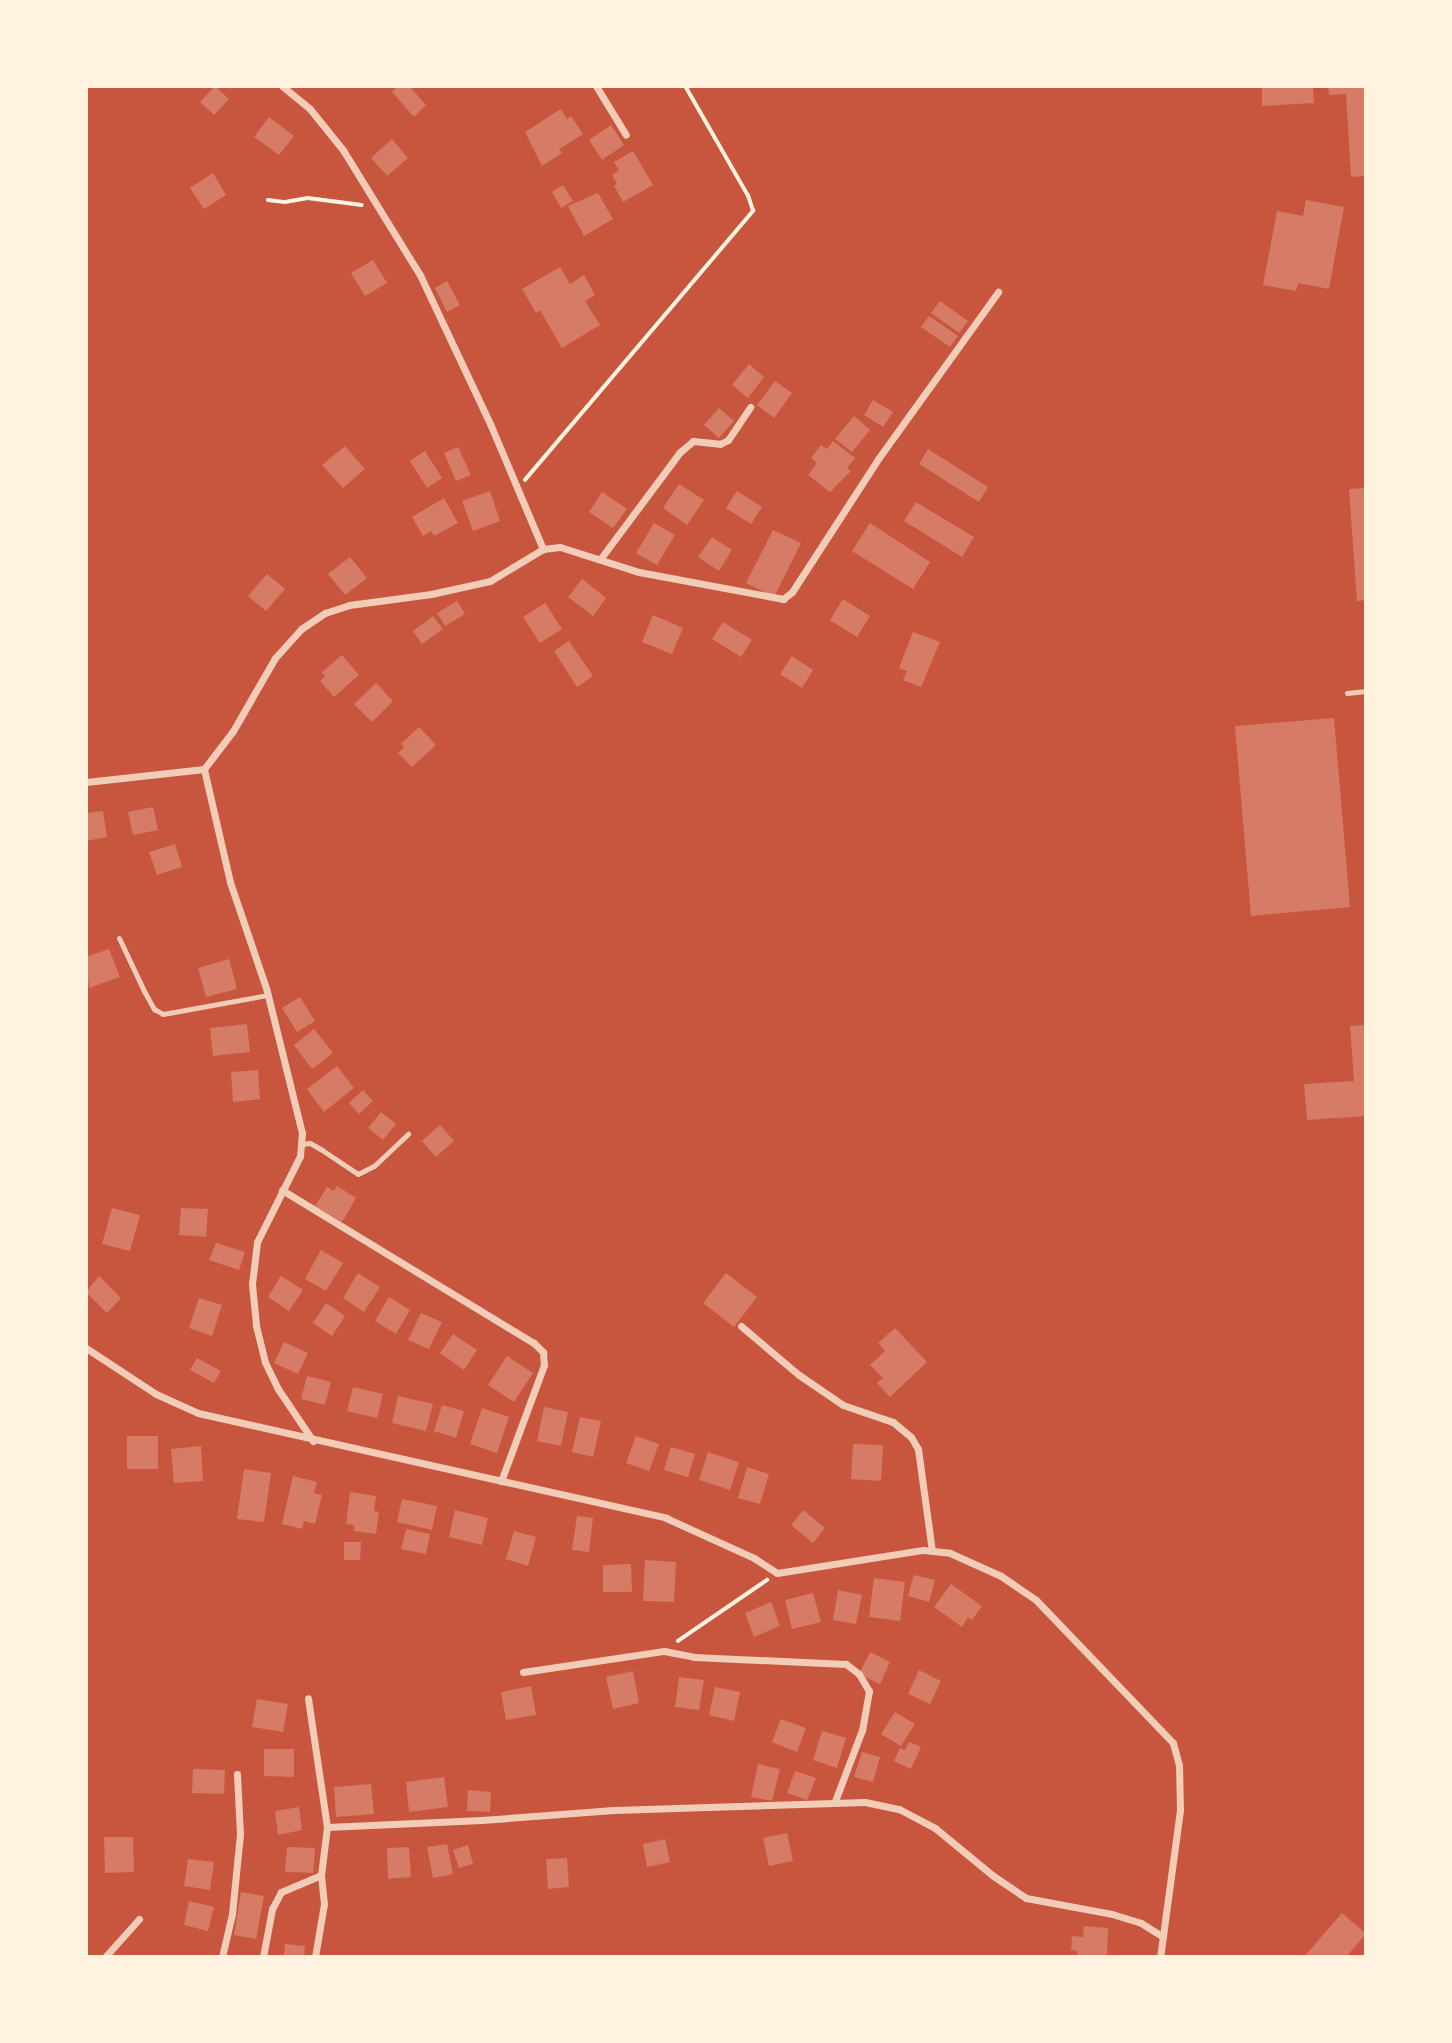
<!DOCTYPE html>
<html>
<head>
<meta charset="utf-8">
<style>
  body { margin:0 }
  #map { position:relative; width:1452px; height:2043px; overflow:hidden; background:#c8553d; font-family:"Libre Baskerville",serif }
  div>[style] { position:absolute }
  .building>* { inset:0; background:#d67c66 }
  .path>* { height:3.5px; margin:-1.75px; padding:0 1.75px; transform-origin:1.75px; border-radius:1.75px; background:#fff3e0 }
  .service>* { height:5px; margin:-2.5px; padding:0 2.5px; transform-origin:2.5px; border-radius:2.5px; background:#f1ccb7 }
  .minor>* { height:7px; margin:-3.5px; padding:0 3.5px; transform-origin:3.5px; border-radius:3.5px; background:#f1ccb7 }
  span { translate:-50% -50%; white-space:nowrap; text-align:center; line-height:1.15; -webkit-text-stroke:5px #fff3e0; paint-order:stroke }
  .frame { position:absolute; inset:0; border:88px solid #fff3e0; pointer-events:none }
</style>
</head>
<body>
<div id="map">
  <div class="building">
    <i style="clip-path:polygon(215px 86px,229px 99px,214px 115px,200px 102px)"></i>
    <i style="clip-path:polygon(398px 86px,409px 86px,426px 105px,414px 117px,392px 92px)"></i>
    <i style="clip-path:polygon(1262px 86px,1313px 86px,1314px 103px,1262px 106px)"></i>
    <i style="clip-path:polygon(1328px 86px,1366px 86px,1366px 176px,1351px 177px,1346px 94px,1329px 95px)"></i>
    <i style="clip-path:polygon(561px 109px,567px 119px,571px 116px,583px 134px,559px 149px,562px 153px,542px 166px,525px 132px)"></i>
    <i style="clip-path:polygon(269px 117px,294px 136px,279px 155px,254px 137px)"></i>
    <i style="clip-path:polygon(611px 125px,624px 145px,602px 160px,589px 140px)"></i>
    <i style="clip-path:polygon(392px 139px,408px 158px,387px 176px,371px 158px)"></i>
    <i style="clip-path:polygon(633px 151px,653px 185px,623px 202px,614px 186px,617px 184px,612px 175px,619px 170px,614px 162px)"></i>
    <i style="clip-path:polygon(213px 173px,226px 195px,204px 209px,190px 188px)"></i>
    <i style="clip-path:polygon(563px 185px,573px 201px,561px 208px,552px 192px)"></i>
    <i style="clip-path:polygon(598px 193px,613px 219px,584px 236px,568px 206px)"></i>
    <i style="clip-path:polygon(1306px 200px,1344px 207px,1329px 289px,1298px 283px,1296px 291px,1263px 285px,1277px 211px,1303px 216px)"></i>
    <i style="clip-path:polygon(373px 260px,387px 283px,365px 296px,351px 273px)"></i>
    <i style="clip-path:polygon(560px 267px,570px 284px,584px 275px,595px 295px,585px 301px,600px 325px,562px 348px,540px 310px,536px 313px,522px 289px)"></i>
    <i style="clip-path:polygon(447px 281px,460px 305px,447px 312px,435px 288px)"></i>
    <i style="clip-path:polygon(940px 301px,968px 321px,959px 333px,931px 313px)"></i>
    <i style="clip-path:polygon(929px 316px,958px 336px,950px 347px,921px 327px)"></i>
    <i style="clip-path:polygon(749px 364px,764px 377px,748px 398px,732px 385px)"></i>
    <i style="clip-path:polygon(775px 381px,792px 393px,774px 418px,757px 405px)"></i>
    <i style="clip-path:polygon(873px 400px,893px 412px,883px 427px,864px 415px)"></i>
    <i style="clip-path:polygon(719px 408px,734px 421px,719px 438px,704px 425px)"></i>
    <i style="clip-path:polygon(854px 416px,870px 430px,852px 452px,835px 439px)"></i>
    <i style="clip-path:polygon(833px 441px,855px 458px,847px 468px,851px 471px,830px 492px,808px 475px,817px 463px,811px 458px,821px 445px,827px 449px)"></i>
    <i style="clip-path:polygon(345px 446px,365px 469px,343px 488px,322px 465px)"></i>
    <i style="clip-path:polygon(458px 447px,471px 475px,456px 481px,444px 453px)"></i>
    <i style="clip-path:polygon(928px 449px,988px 487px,979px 502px,919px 464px)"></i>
    <i style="clip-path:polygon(425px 451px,442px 478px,427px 488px,410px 461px)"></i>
    <i style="clip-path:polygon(679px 484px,704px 500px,687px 525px,663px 508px)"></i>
    <i style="clip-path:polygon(1366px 488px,1366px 600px,1357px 601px,1349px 489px)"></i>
    <i style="clip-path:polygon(490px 491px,500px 521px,473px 531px,462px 501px)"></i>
    <i style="clip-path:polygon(737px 491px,762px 507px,751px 524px,726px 508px)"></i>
    <i style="clip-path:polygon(602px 492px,627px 509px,613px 528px,589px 512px)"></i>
    <i style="clip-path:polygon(444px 498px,458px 523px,434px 536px,431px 531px,423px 536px,412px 517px)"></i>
    <i style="clip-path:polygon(916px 502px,974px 537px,962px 557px,904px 521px)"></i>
    <i style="clip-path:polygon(654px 523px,675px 535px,657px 565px,636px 553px)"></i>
    <i style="clip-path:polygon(870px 523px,930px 562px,913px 589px,852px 551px)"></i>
    <i style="clip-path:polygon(773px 530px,801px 543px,774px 597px,746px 583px)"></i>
    <i style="clip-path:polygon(712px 537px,732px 550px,719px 571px,698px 557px)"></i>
    <i style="clip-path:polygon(350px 557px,367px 578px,345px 595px,328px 574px)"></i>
    <i style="clip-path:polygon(267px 574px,285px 589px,266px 611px,248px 596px)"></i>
    <i style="clip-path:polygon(582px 579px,606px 598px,593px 616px,568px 597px)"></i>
    <i style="clip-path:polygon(843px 599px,870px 616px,857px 637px,830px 620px)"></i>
    <i style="clip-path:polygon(457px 601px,465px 614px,445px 626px,437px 613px)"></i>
    <i style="clip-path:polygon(545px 603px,562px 629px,540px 643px,523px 617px)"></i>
    <i style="clip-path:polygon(653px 615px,683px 628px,672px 654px,642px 642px)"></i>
    <i style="clip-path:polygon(433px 616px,443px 629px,422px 644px,413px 631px)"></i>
    <i style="clip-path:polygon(723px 622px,752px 640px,741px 657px,712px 639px)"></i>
    <i style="clip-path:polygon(913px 632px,940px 642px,921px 687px,903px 680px,907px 671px,899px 668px)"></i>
    <i style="clip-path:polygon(569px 641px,593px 676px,577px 687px,554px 651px)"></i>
    <i style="clip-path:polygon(342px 655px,359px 675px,334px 697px,320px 681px,325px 676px,322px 672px)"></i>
    <i style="clip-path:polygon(792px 656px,813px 670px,802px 688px,780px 674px)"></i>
    <i style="clip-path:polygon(376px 683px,393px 701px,372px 722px,354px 704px)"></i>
    <i style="clip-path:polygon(1334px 718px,1350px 907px,1251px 916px,1235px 726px)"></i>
    <i style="clip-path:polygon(419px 727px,436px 745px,412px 767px,398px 753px,404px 747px,401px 744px)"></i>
    <i style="clip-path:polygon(153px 807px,158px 830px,133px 835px,128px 812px)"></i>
    <i style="clip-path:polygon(103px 811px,107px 837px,86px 841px,86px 813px)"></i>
    <i style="clip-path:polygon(175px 844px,182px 867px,157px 875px,149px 852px)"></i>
    <i style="clip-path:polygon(109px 949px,120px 977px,89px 988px,86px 957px)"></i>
    <i style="clip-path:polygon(229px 959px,237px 989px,206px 997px,198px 968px)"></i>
    <i style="clip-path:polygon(300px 997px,315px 1021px,297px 1032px,282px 1008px)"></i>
    <i style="clip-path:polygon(247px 1024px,250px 1052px,213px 1056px,210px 1028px)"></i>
    <i style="clip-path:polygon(1366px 1025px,1366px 1116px,1307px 1120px,1304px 1084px,1354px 1081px,1350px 1026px)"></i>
    <i style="clip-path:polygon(314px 1029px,333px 1053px,312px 1069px,294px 1045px)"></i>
    <i style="clip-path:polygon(337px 1066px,354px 1088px,324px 1112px,307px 1089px)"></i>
    <i style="clip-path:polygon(258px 1070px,260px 1099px,233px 1102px,231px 1072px)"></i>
    <i style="clip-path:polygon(363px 1090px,373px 1101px,359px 1114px,349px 1103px)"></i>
    <i style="clip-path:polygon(381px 1112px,396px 1124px,383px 1140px,368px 1128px)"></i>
    <i style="clip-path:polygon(440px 1125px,454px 1141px,436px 1157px,422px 1141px)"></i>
    <i style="clip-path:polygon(337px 1186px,356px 1198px,342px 1222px,315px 1206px,327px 1187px,334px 1191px)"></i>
    <i style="clip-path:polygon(112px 1208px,140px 1215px,130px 1251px,102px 1244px)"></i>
    <i style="clip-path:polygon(181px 1208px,208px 1209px,206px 1237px,179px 1235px)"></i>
    <i style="clip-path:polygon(216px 1243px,245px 1252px,239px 1270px,209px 1260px)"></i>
    <i style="clip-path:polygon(321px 1250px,343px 1263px,326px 1291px,305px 1279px)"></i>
    <i style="clip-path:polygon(358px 1273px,380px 1287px,364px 1312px,343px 1298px)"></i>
    <i style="clip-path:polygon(726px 1273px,757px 1297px,734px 1327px,703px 1303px)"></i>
    <i style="clip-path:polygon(99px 1276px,121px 1298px,107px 1313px,86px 1292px)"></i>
    <i style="clip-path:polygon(281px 1276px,303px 1290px,289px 1311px,268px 1297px)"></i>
    <i style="clip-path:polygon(389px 1297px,410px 1310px,396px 1334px,375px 1321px)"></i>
    <i style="clip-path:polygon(199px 1298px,222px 1305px,212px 1336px,189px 1328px)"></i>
    <i style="clip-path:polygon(326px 1303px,345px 1316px,332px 1336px,313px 1323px)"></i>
    <i style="clip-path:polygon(421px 1313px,442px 1322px,429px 1349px,408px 1340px)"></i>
    <i style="clip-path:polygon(895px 1328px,927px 1362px,890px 1397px,877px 1383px,883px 1378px,870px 1365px,885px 1351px,878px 1343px)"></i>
    <i style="clip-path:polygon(453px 1334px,477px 1350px,464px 1370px,440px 1353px)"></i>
    <i style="clip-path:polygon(284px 1342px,308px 1353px,298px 1374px,274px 1363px)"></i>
    <i style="clip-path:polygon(507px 1356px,533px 1373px,514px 1402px,488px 1385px)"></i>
    <i style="clip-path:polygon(197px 1358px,221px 1371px,214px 1383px,190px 1370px)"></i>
    <i style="clip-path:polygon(307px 1376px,331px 1382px,325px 1405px,301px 1399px)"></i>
    <i style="clip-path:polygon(353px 1387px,383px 1394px,377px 1418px,347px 1411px)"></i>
    <i style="clip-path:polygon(398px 1396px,433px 1404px,426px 1431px,392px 1423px)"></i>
    <i style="clip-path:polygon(442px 1405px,464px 1411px,456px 1438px,434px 1431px)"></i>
    <i style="clip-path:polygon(544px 1407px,568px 1412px,561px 1446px,537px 1441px)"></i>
    <i style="clip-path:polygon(482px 1408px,509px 1417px,497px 1453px,470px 1444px)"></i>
    <i style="clip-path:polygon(580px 1417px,601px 1421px,593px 1457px,572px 1452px)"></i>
    <i style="clip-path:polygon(127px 1436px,158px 1436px,158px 1469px,127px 1469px)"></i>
    <i style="clip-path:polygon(636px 1436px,659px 1444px,649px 1471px,626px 1463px)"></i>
    <i style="clip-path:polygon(853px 1444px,883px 1445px,881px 1481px,851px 1479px)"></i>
    <i style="clip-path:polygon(201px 1446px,203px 1481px,174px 1483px,171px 1449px)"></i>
    <i style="clip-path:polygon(671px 1447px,695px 1454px,688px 1477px,664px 1470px)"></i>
    <i style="clip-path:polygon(708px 1452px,739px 1462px,730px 1490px,699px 1480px)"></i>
    <i style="clip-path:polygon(747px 1467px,769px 1474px,760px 1504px,738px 1498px)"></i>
    <i style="clip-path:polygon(244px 1469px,271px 1473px,264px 1522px,237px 1519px)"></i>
    <i style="clip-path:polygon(293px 1476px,317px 1482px,314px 1493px,322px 1495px,315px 1524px,304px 1521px,302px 1529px,282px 1524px)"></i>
    <i style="clip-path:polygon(350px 1492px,376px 1496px,374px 1511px,379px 1512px,376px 1534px,354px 1531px,354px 1525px,346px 1524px)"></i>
    <i style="clip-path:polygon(402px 1499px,437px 1506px,432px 1530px,397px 1522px)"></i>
    <i style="clip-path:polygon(455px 1510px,488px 1518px,482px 1545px,449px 1537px)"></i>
    <i style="clip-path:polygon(803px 1510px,825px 1528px,813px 1543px,791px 1525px)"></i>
    <i style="clip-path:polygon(577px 1516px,593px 1518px,589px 1552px,572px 1550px)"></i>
    <i style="clip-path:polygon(406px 1529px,430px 1534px,426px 1554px,401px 1549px)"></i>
    <i style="clip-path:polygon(514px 1531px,536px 1537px,528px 1566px,506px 1559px)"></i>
    <i style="clip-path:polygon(344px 1542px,361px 1542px,360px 1560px,344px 1560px)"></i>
    <i style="clip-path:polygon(645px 1560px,676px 1562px,674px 1602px,643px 1601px)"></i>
    <i style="clip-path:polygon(631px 1564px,632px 1592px,603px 1592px,603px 1565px)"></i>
    <i style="clip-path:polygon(914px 1575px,935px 1580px,929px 1602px,908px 1596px)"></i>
    <i style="clip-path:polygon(874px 1578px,905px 1582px,900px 1621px,869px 1617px)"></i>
    <i style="clip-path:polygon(951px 1584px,982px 1606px,972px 1620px,968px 1617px,962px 1627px,934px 1607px)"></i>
    <i style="clip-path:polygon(838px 1590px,862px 1595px,856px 1624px,833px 1620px)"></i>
    <i style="clip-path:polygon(813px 1593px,821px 1622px,792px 1629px,785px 1600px)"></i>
    <i style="clip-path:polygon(771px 1602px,780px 1626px,754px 1637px,745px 1613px)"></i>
    <i style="clip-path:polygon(870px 1652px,890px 1662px,880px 1684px,859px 1674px)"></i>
    <i style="clip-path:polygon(919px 1670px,941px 1681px,930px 1704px,908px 1694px)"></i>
    <i style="clip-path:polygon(633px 1671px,639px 1703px,613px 1709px,606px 1677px)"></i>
    <i style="clip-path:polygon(679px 1677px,704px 1680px,699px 1710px,675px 1707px)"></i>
    <i style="clip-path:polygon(531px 1686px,536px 1715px,506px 1720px,501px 1692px)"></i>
    <i style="clip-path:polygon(715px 1687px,740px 1692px,734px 1721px,709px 1715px)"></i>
    <i style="clip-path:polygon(257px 1699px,288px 1704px,283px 1732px,252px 1727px)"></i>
    <i style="clip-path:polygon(895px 1712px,915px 1724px,901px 1746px,881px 1734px)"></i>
    <i style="clip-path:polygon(781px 1719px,806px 1728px,797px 1752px,772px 1742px)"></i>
    <i style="clip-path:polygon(822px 1731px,846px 1738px,837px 1768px,813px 1760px)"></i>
    <i style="clip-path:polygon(909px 1742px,921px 1747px,911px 1769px,894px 1761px,900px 1748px,905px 1750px)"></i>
    <i style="clip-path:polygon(264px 1749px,294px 1749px,294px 1777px,264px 1776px)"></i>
    <i style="clip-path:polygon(862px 1752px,880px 1757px,873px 1782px,854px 1777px)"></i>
    <i style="clip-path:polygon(758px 1764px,780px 1769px,772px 1801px,751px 1797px)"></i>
    <i style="clip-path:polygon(193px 1769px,225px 1770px,224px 1794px,192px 1793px)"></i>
    <i style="clip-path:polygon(795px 1771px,816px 1778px,807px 1800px,787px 1793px)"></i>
    <i style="clip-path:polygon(444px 1777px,448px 1807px,409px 1812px,406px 1782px)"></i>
    <i style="clip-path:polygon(371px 1784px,374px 1814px,336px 1817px,334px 1787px)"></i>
    <i style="clip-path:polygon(468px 1790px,491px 1792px,490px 1812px,467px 1811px)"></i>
    <i style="clip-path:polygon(299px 1807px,302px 1830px,278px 1835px,275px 1811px)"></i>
    <i style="clip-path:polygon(787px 1833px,793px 1861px,769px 1866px,763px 1838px)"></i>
    <i style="clip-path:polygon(104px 1837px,133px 1837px,134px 1872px,105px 1873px)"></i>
    <i style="clip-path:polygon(665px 1839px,670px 1862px,647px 1867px,643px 1844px)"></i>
    <i style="clip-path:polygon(447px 1844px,453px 1874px,433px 1878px,427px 1847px)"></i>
    <i style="clip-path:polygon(468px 1845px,473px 1864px,459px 1868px,453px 1850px)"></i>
    <i style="clip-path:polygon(287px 1847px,315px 1848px,313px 1873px,285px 1872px)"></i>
    <i style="clip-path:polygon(409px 1847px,411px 1877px,388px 1879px,387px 1848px)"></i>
    <i style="clip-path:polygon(567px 1858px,569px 1887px,548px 1889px,546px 1859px)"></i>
    <i style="clip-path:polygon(188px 1859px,214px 1862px,210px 1890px,184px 1886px)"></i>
    <i style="clip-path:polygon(241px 1892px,264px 1896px,256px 1939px,234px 1935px)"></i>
    <i style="clip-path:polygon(189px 1901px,214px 1907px,208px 1931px,184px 1925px)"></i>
    <i style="clip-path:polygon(1342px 1913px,1366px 1934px,1346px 1957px,1304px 1957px)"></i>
    <i style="clip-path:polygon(1084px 1926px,1108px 1928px,1107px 1957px,1077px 1957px,1078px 1951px,1071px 1950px,1072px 1936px,1083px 1937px)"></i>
    <i style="clip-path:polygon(285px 1944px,305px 1946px,304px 1957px,284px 1957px)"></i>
  </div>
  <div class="path">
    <i style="left:268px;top:200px;width:17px;rotate:7deg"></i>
    <i style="left:285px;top:202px;width:23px;rotate:-10deg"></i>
    <i style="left:308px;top:198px;width:54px;rotate:7.4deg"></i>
    <i style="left:525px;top:480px;width:353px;rotate:-49.7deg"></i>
    <i style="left:753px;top:211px;width:16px;rotate:-108deg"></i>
    <i style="left:748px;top:196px;width:127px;rotate:-119.8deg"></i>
    <i style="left:678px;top:1641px;width:108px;rotate:-34.4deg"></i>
  </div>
  <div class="service">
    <i style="left:1347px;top:693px;width:19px;rotate:-6deg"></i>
    <i style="left:119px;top:938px;width:59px;rotate:64.7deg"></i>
    <i style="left:144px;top:991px;width:21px;rotate:61deg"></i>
    <i style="left:154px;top:1009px;width:10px;rotate:29deg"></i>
    <i style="left:163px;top:1014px;width:107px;rotate:-10.3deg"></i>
    <i style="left:303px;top:1144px;width:7px;rotate:-8deg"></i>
    <i style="left:310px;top:1143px;width:14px;rotate:30deg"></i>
    <i style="left:322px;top:1150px;width:43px;rotate:33.7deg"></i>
    <i style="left:358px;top:1174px;width:18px;rotate:-27deg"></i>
    <i style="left:374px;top:1166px;width:47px;rotate:-43.3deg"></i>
  </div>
  <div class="minor">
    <i style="left:282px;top:86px;width:36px;rotate:39deg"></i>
    <i style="left:310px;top:109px;width:53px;rotate:51.2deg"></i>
    <i style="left:343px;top:150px;width:147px;rotate:58.4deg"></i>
    <i style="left:420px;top:275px;width:167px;rotate:64.8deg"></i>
    <i style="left:491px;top:426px;width:134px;rotate:67.1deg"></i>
    <i style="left:596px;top:86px;width:57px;rotate:58.5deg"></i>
    <i style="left:601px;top:558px;width:132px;rotate:-53.3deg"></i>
    <i style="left:680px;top:452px;width:17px;rotate:-40deg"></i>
    <i style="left:693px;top:441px;width:27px;rotate:6deg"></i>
    <i style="left:720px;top:444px;width:9px;rotate:-27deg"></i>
    <i style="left:728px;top:440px;width:40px;rotate:-56deg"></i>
    <i style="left:86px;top:782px;width:119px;rotate:-6.3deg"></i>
    <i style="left:282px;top:1190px;width:295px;rotate:31.3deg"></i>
    <i style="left:534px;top:1343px;width:13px;rotate:45deg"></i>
    <i style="left:543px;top:1352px;width:13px;rotate:86deg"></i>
    <i style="left:544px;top:1365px;width:124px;rotate:110.3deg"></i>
    <i style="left:741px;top:1326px;width:76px;rotate:40.2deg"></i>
    <i style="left:799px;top:1375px;width:53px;rotate:34.3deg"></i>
    <i style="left:843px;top:1405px;width:53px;rotate:18.8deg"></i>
    <i style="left:893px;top:1422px;width:23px;rotate:40deg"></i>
    <i style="left:911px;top:1437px;width:14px;rotate:60deg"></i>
    <i style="left:918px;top:1449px;width:103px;rotate:82.2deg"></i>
    <i style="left:86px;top:1348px;width:84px;rotate:33.3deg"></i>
    <i style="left:156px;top:1394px;width:46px;rotate:24.3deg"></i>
    <i style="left:198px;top:1413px;width:480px;rotate:12.6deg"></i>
    <i style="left:666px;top:1518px;width:97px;rotate:24.4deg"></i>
    <i style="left:754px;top:1558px;width:27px;rotate:33deg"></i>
    <i style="left:777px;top:1573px;width:148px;rotate:-9deg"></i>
    <i style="left:923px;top:1550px;width:27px;rotate:6deg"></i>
    <i style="left:950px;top:1553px;width:56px;rotate:24.3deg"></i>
    <i style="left:1001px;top:1576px;width:42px;rotate:34.4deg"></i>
    <i style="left:1036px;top:1600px;width:198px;rotate:46.2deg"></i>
    <i style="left:1173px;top:1743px;width:23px;rotate:75deg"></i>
    <i style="left:1179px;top:1765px;width:45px;rotate:88.7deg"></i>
    <i style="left:1180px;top:1810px;width:148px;rotate:97.7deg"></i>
    <i style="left:313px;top:1441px;width:63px;rotate:-123.9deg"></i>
    <i style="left:278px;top:1389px;width:30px;rotate:-116deg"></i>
    <i style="left:265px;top:1362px;width:38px;rotate:-104deg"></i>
    <i style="left:256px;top:1325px;width:41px;rotate:-95.6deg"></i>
    <i style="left:252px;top:1284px;width:42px;rotate:-83.2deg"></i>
    <i style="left:257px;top:1242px;width:96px;rotate:-63.4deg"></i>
    <i style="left:300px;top:1156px;width:23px;rotate:-85deg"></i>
    <i style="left:302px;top:1133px;width:149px;rotate:-103.9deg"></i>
    <i style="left:266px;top:988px;width:112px;rotate:-108.8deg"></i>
    <i style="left:230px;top:882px;width:116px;rotate:-103deg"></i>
    <i style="left:204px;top:769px;width:48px;rotate:-52.7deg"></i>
    <i style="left:233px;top:731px;width:84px;rotate:-60.1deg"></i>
    <i style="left:275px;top:658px;width:39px;rotate:-48deg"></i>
    <i style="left:301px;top:629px;width:29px;rotate:-34deg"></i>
    <i style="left:325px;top:613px;width:25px;rotate:-18deg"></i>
    <i style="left:349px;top:605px;width:83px;rotate:-7.6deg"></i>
    <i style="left:431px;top:594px;width:60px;rotate:-12.4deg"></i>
    <i style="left:490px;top:581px;width:62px;rotate:-31.1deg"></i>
    <i style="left:543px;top:549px;width:17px;rotate:-7deg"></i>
    <i style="left:560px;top:547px;width:83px;rotate:17.6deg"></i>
    <i style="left:639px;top:572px;width:147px;rotate:10.6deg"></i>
    <i style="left:783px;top:599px;width:11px;rotate:-38deg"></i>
    <i style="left:792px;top:592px;width:158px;rotate:-57.1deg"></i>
    <i style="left:878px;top:459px;width:206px;rotate:-54.3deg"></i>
    <i style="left:523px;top:1672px;width:143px;rotate:-8.5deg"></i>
    <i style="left:664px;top:1651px;width:31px;rotate:11deg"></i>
    <i style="left:694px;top:1657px;width:152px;rotate:2.6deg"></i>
    <i style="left:846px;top:1664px;width:16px;rotate:38deg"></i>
    <i style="left:859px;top:1674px;width:20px;rotate:60deg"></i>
    <i style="left:869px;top:1691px;width:40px;rotate:100deg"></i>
    <i style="left:862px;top:1730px;width:76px;rotate:110.8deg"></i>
    <i style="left:327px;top:1827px;width:155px;rotate:-2.6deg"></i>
    <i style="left:482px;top:1820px;width:132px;rotate:-4.3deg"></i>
    <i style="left:614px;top:1810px;width:251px;rotate:-1.8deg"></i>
    <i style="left:865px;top:1802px;width:35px;rotate:12deg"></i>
    <i style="left:899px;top:1809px;width:41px;rotate:27.8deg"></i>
    <i style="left:935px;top:1828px;width:74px;rotate:39.5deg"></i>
    <i style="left:992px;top:1875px;width:41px;rotate:34.1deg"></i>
    <i style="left:1026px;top:1898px;width:87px;rotate:10.5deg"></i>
    <i style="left:1112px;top:1914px;width:30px;rotate:17deg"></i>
    <i style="left:1141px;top:1923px;width:26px;rotate:32deg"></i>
    <i style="left:105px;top:1957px;width:51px;rotate:-48.2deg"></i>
    <i style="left:222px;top:1957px;width:44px;rotate:-76.9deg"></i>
    <i style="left:232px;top:1914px;width:80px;rotate:-84.3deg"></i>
    <i style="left:240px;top:1834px;width:60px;rotate:-92.9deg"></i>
    <i style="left:263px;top:1957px;width:49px;rotate:-79.4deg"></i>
    <i style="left:272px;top:1909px;width:19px;rotate:-62deg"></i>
    <i style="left:281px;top:1892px;width:43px;rotate:-23deg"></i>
    <i style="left:321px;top:1875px;width:48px;rotate:-82.9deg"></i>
    <i style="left:327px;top:1827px;width:130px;rotate:-98.4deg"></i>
    <i style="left:315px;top:1957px;width:54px;rotate:-80.4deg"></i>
    <i style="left:324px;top:1904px;width:29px;rotate:-96deg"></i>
  </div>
  <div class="frame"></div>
</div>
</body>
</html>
